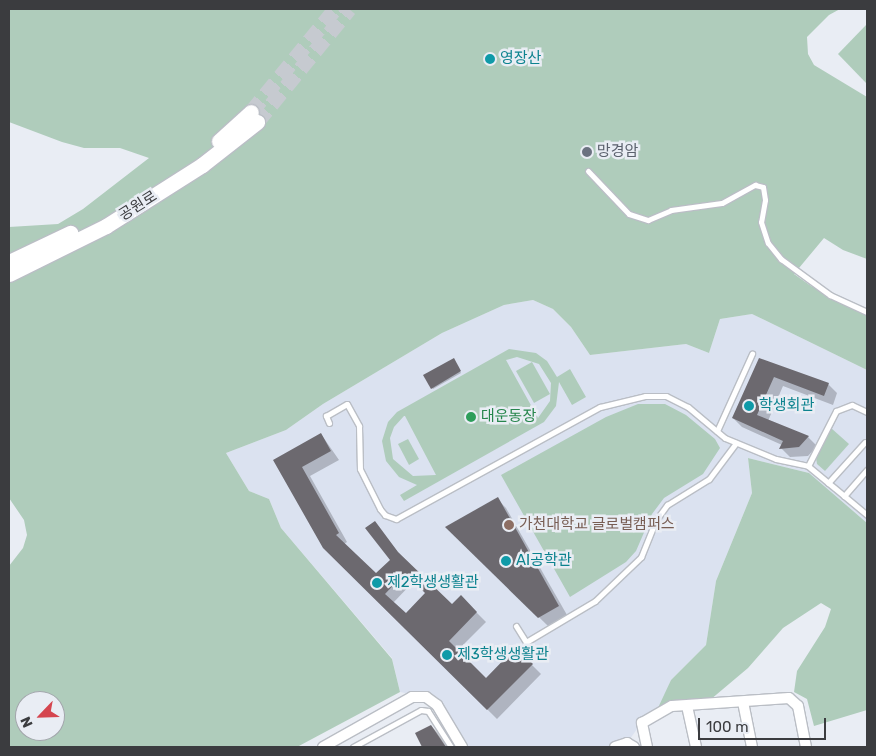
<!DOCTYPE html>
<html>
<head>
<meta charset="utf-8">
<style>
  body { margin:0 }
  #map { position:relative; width:876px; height:756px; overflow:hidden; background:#e9edf4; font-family:Rubik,"Noto Sans KR",sans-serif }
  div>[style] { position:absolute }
  .built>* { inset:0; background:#dbe2f0 }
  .green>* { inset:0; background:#afccbb }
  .shadow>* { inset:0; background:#0003 }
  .building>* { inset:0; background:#6c696f }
  .secondary-tunnel>* { height:15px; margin-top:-7.5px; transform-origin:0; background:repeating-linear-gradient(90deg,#c6cad0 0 15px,transparent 0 23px) }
  .roads { filter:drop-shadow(1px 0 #babec5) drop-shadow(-1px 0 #babec5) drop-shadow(0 1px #babec5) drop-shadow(0 -1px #babec5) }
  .lane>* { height:5px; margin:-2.5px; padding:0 2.5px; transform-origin:2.5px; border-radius:2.5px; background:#fff }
  .street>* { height:10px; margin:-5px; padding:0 5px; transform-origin:5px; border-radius:5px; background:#fff }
  .secondary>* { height:15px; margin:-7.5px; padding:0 7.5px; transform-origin:7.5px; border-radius:7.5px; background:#fff }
  .dots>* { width:14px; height:14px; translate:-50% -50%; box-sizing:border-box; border:2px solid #e9edf4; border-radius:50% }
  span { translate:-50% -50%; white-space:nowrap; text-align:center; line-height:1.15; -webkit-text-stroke:5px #e9edf4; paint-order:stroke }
  .culture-label { font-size:15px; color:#0d838f }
  .left { translate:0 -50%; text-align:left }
  .worship-label { font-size:15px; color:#5b616d }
  .street-label { font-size:15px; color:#3b3c3f }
  .leisure-label { font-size:15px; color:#27864d }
  .education-label { font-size:15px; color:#785e54 }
  .frame { position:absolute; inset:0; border:10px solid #3b3c3f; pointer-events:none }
  .north { position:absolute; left:15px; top:691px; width:50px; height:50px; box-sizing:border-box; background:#e9edf4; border:1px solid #a3a6ac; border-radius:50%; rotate:246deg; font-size:14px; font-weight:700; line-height:20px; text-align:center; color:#3b3c3f }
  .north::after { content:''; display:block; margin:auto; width:18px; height:22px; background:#d5454f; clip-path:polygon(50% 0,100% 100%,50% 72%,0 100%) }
  .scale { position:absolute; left:698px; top:718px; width:128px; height:22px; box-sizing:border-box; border:2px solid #3b3c3f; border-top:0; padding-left:6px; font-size:15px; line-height:18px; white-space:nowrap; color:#3b3c3f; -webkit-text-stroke:4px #e9edf4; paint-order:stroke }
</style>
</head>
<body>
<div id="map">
  <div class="built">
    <i style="clip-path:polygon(533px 300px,553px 309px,571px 327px,590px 355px,686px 344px,709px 353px,720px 319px,752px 314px,867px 370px,867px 523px,809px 473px,748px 458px,752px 493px,716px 581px,706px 645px,671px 680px,660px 708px,645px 718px,627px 743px,616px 747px,462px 747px,426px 697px,400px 692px,392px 658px,281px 528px,269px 499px,249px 491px,226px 453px,286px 430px,323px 404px,442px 333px,504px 305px)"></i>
  </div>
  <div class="green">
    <i style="clip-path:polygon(evenodd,9px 9px,840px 9px,829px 15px,807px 37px,808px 54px,814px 65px,867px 97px,867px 259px,843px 250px,824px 238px,794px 274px,811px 286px,867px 313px,867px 370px,752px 314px,720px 319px,709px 353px,686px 344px,590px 355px,571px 327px,553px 309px,533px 300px,504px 305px,442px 333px,323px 404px,286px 430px,226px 453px,249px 491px,269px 499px,281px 528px,392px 659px,400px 692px,297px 747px,9px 747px,9px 566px,23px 548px,27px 535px,24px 520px,9px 498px,9px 227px,58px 224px,83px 209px,149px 158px,120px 148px,84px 148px,62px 142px,9px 122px,9px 9px,25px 701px,55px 701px,55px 731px,25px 731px,25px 701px)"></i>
    <i style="clip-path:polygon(867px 24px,867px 84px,838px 54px)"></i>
    <i style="clip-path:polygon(evenodd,509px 349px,536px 353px,547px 361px,557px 377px,570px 369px,586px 397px,572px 405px,559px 382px,556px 406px,544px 422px,404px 501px,400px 495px,417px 485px,399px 477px,386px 461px,382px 441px,388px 422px,397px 412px,509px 349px,517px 357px,539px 364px,551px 383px,550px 401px,538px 418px,506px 360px,517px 357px,509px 349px,404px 416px,405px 416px,436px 475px,413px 476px,393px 459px,390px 438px,394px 427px,404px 416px)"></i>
    <i style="clip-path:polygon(532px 362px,550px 394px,534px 403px,516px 371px)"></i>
    <i style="clip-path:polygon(638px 404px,665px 404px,686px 415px,715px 439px,720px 448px,703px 474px,664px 498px,652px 514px,636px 551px,626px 562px,570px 597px,501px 475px,606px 417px)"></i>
    <i style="clip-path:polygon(831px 428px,849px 444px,825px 471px,817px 464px,816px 458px)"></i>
    <i style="clip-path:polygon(408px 439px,419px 459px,409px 465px,398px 444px)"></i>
    <i style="clip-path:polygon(748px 458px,809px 473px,867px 523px,867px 710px,814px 726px,807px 699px,794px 692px,797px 671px,825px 627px,831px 609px,821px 603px,783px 628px,748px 668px,710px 700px,657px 710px,671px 680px,706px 645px,716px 581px,752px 493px)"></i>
  </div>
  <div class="shadow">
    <i style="clip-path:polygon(454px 360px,461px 373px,433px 389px,432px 388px)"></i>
    <i style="clip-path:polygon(760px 360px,828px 384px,837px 393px,833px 405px,783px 386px,768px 421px,808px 437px,817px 446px,808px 456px,790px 457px,781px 448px,782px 445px,742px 427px,733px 418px)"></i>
    <i style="clip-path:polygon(evenodd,321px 434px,339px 460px,310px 476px,347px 542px,344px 544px,376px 575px,391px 560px,374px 523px,406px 562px,452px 606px,461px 597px,486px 622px,457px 651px,486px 679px,516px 649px,541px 674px,497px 719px,324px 547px,275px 460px,321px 434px,414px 581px,427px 593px,406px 615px,393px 603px,414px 581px)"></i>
    <i style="clip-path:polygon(497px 499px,506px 508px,567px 615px,548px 626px,447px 527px)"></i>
    <i style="clip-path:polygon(431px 726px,437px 732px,447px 747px,424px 747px,417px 734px)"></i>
  </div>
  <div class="building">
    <i style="clip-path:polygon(454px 358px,461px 371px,431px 389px,423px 375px)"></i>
    <i style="clip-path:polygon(759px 358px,829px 383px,824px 396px,774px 377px,757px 415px,809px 436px,799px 447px,779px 449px,783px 441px,732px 418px)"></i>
    <i style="clip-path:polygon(evenodd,321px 433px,331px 451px,302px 467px,339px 533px,336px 535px,376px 573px,390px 560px,365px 528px,375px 521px,398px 552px,452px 604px,461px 595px,477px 612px,449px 641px,486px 678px,516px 647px,533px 664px,487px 710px,323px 548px,273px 460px,321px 433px,405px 573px,425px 593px,406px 613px,385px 594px,405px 573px)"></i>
    <i style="clip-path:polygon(498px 497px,559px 606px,538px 618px,445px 527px)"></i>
    <i style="clip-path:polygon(431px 725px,446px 747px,422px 747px,415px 733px)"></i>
  </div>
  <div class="secondary-tunnel">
    <i style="left:251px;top:112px;width:133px;rotate:-50.8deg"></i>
    <i style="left:257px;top:122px;width:146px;rotate:-50.8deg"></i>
  </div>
  <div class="roads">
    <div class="lane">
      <i style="left:588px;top:171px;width:59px;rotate:46.4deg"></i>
      <i style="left:629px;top:214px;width:20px;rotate:18deg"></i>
      <i style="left:648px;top:220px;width:25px;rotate:-23deg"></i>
      <i style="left:671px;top:210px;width:51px;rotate:-7.8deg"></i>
      <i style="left:722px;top:203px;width:38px;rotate:-29deg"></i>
      <i style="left:755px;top:185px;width:8px;rotate:14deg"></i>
      <i style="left:763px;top:187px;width:13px;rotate:81deg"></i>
      <i style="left:765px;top:200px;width:22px;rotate:100deg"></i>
      <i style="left:761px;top:222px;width:22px;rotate:72deg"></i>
      <i style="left:768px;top:243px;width:21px;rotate:51deg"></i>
      <i style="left:781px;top:259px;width:61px;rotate:36.3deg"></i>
      <i style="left:830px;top:295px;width:41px;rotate:24.7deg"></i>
      <i style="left:329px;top:423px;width:8px;rotate:-113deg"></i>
      <i style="left:326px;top:416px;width:24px;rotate:-30deg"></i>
      <i style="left:347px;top:404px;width:25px;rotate:61deg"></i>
      <i style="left:359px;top:426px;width:43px;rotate:88.7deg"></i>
      <i style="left:360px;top:469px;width:45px;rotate:63.4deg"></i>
      <i style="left:380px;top:509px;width:8px;rotate:50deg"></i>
      <i style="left:385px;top:515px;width:12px;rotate:20deg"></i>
      <i style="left:396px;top:519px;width:233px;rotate:-28.8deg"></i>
      <i style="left:600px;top:407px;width:46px;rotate:-13.7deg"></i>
      <i style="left:645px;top:396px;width:21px"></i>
      <i style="left:666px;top:396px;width:25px;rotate:27deg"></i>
      <i style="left:688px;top:407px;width:48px;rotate:40deg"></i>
      <i style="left:725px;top:438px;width:55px;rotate:22.4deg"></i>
      <i style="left:776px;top:459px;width:33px;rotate:12deg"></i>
      <i style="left:808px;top:466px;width:77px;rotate:39.7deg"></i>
      <i style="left:717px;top:431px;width:85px;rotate:-65.6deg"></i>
      <i style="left:808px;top:466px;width:62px;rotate:-63deg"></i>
      <i style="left:836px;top:411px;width:17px;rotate:-21deg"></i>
      <i style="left:852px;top:405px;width:17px;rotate:25deg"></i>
      <i style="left:828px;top:483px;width:55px;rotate:-47.9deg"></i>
      <i style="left:844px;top:496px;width:35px;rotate:-49deg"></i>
      <i style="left:516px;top:626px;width:19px;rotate:58deg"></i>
      <i style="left:526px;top:642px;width:80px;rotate:-30.7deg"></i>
      <i style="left:595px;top:601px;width:64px;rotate:-43.7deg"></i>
      <i style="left:641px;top:557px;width:40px;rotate:-68deg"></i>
      <i style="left:656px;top:520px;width:19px;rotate:-54deg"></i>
      <i style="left:667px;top:505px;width:49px;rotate:-31.8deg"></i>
      <i style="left:709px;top:479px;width:45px;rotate:-53.1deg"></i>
      <i style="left:353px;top:747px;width:77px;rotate:-28.6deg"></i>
      <i style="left:421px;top:710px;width:7px;rotate:8deg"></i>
      <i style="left:428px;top:711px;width:43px;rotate:57.4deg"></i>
    </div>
    <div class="street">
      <i style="left:743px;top:702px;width:46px;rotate:78.7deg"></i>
      <i style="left:687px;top:706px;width:42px;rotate:77.6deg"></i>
      <i style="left:323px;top:747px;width:102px;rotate:-29.3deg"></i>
      <i style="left:412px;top:697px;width:14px"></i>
      <i style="left:426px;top:697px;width:14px;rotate:36deg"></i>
      <i style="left:437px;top:705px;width:49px;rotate:59.2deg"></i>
      <i style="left:615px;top:747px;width:13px;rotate:-18deg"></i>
      <i style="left:627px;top:743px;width:8px;rotate:30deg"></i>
      <i style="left:647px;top:747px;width:25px;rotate:-102deg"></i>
      <i style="left:642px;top:723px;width:34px;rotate:-30deg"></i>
      <i style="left:672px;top:706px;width:117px;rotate:-3.9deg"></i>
      <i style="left:789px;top:698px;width:12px;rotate:42deg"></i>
      <i style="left:798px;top:706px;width:42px;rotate:79deg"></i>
    </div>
    <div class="secondary">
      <i style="left:219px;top:141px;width:43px;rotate:-42.2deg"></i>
      <i style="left:9px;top:262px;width:68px;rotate:-25.4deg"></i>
      <i style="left:9px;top:274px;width:108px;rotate:-26.3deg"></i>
      <i style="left:106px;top:226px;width:114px;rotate:-32.4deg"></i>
      <i style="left:202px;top:165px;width:70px;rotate:-38deg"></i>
    </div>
  </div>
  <div class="dots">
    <i style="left:490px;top:59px;background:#0f9aa8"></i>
    <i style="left:587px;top:152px;background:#6b7280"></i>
    <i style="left:749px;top:406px;background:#0f9aa8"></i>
    <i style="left:471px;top:417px;background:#2e9e5b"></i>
    <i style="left:509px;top:525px;background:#8d6e63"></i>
    <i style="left:506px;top:561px;background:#0f9aa8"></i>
    <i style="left:377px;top:583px;background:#0f9aa8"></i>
    <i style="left:447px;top:655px;background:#0f9aa8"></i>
  </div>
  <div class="culture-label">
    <span class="left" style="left:500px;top:59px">영장산</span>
    <span class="left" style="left:759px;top:406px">학생회관</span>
    <span class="left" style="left:516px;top:561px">AI공학관</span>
    <span class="left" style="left:387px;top:583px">제2학생생활관</span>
    <span class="left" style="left:457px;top:655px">제3학생생활관</span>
  </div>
  <div class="worship-label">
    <span class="left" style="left:597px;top:152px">망경암</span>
  </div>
  <div class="street-label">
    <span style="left:138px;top:206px;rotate:-32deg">공원로</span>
  </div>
  <div class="leisure-label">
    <span class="left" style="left:481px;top:417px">대운동장</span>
  </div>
  <div class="education-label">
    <span class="left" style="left:519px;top:525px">가천대학교 글로벌캠퍼스</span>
  </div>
  <div class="frame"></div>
  <div class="north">N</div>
  <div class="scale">100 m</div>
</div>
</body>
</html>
